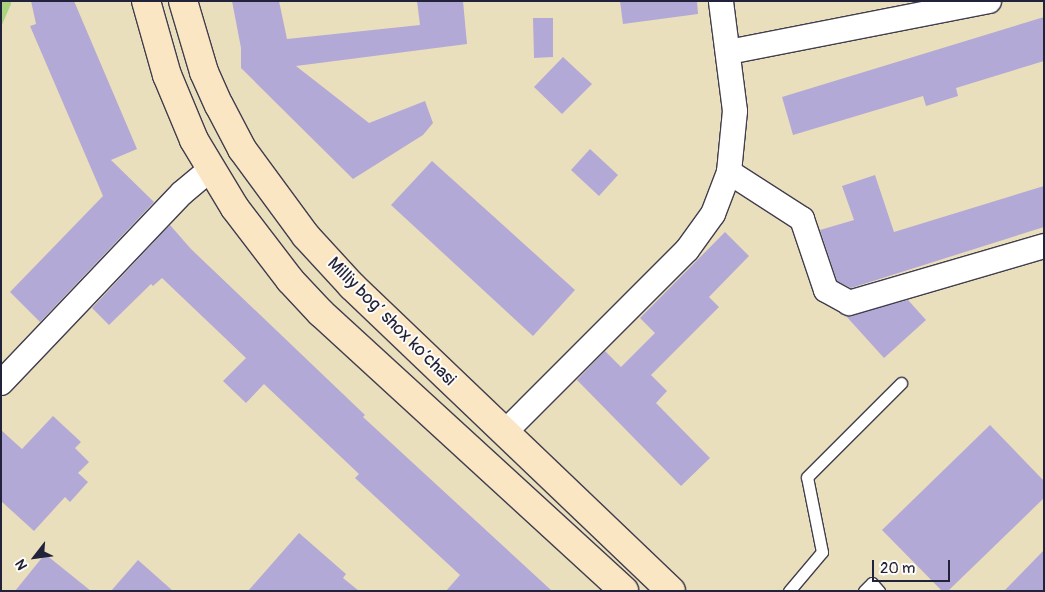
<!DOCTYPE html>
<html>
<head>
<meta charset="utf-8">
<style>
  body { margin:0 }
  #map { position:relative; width:1045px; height:592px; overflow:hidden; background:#eadfbc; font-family:Pangolin,sans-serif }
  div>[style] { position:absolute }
  .green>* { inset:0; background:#aad47f }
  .building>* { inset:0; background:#b3a9d6 }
  .roads { filter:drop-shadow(1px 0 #403e4e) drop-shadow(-1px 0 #403e4e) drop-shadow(0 1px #403e4e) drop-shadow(0 -1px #403e4e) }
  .lane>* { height:11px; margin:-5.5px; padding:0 5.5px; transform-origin:5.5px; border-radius:5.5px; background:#fff }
  .street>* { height:24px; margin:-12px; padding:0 12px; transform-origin:12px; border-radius:12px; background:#fff }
  .secondary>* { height:28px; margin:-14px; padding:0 14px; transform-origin:14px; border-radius:14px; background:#fbe6c4 }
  span { translate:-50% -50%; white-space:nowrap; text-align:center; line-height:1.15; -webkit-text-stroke:4px #fdfcf7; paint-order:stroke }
  .street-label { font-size:18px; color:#22223b }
  .frame { position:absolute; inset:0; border:2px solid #22223b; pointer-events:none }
  .north { position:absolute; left:10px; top:532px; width:50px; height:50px; -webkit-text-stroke:4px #fdfcf7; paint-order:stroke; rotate:240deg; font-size:14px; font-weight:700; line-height:20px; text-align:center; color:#22223b }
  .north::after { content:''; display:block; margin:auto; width:18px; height:22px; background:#22223b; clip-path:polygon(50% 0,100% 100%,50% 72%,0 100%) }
  .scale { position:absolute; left:872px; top:560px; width:78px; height:22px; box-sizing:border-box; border:2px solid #22223b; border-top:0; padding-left:6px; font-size:15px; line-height:18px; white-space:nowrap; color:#22223b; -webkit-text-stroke:4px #fdfcf7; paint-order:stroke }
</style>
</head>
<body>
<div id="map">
  <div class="green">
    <i style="clip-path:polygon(1px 1px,11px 1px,11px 4px,1px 27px)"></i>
  </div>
  <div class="building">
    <i style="clip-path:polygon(31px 1px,74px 1px,137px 149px,111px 160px,154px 202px,40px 322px,10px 292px,103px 196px,30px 26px,36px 24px)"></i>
    <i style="clip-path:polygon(232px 1px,279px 1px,287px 39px,420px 25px,417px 1px,463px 1px,467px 44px,296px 66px,369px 123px,425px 101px,433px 123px,423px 135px,353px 179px,241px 68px,241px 48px)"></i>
    <i style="clip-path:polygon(620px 1px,697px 1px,698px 14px,623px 24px)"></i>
    <i style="clip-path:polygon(1044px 17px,1044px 61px,956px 88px,958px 96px,926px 106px,923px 96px,793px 135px,782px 97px)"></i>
    <i style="clip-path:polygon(533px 18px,553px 18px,553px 57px,534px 58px)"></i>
    <i style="clip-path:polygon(563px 57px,592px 84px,562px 114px,534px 87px)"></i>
    <i style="clip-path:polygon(590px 149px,618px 175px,599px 196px,571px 170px)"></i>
    <i style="clip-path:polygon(432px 161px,575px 290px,533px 336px,391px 205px)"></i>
    <i style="clip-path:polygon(875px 175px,894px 232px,1044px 186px,1044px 227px,851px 288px,837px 281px,820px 230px,854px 220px,842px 186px)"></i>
    <i style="clip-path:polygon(170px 225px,191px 249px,365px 415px,363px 417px,552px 591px,446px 591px,460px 575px,355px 478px,359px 474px,264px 384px,246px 403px,223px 381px,246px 358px,162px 278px,153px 286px,151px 284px,109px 325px,92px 308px)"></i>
    <i style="clip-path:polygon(725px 232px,749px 256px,709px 297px,719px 307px,651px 375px,667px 391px,656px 403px,710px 458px,681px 486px,577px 380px,605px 351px,621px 367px,655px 333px,640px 318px)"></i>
    <i style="clip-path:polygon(908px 300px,926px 320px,884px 358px,846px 316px)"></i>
    <i style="clip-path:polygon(53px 416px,81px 442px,75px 448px,89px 462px,78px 473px,88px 482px,70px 502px,65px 497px,34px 531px,1px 501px,1px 430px,22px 449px)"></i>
    <i style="clip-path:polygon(990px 425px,1044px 481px,1044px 498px,948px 591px,942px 591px,882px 530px)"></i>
    <i style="clip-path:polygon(299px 533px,346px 574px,343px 578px,359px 591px,248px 591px)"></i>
    <i style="clip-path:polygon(1044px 550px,1044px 591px,1004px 591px)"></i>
    <i style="clip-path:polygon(45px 554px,91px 591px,15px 591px)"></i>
    <i style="clip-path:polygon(138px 560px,173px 591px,111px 591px)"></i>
  </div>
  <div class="roads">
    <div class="lane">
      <i style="left:789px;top:591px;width:51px;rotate:-49.8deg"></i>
      <i style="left:822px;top:552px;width:76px;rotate:-101.3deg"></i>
      <i style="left:807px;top:477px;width:133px;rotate:-45deg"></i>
      <i style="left:864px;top:591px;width:11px;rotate:-45deg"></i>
      <i style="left:872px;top:583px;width:11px;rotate:49deg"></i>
    </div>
    <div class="street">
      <i style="left:729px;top:52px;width:265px;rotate:-11.1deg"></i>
      <i style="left:729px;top:172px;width:87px;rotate:32.8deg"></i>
      <i style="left:802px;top:219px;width:75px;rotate:71.3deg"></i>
      <i style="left:826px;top:290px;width:26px;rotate:29deg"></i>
      <i style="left:849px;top:303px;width:203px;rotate:-16.3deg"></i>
      <i style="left:1px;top:383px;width:262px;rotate:-46.4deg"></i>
      <i style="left:182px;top:193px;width:38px;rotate:-40deg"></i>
      <i style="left:504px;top:433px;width:259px;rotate:-45deg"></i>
      <i style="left:687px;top:250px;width:44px;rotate:-54.2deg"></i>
      <i style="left:713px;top:214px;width:45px;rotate:-69.1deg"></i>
      <i style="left:729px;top:172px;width:61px;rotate:-84.4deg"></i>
      <i style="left:735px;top:111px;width:111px;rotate:-97.3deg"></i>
    </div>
    <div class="secondary">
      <i style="left:146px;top:1px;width:77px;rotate:74.2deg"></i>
      <i style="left:167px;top:75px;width:70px;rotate:67.4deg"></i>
      <i style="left:194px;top:140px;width:79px;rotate:58.9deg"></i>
      <i style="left:235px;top:208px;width:91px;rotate:52.6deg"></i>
      <i style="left:290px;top:280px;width:45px;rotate:46.8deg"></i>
      <i style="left:321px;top:313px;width:411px;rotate:42.5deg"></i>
      <i style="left:183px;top:1px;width:74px;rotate:73.5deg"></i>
      <i style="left:204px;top:72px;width:36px;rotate:66deg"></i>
      <i style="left:219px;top:105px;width:50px;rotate:62.4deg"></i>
      <i style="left:242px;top:149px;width:108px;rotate:53.7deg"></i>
      <i style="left:306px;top:236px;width:68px;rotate:47.4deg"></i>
      <i style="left:352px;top:286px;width:441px;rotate:43.7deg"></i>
    </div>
  </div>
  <div class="street-label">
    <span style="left:391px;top:322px;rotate:45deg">Milliy bog‘ shox ko‘chasi</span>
  </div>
  <div class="frame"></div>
  <div class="north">N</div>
  <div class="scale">20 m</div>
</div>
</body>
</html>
